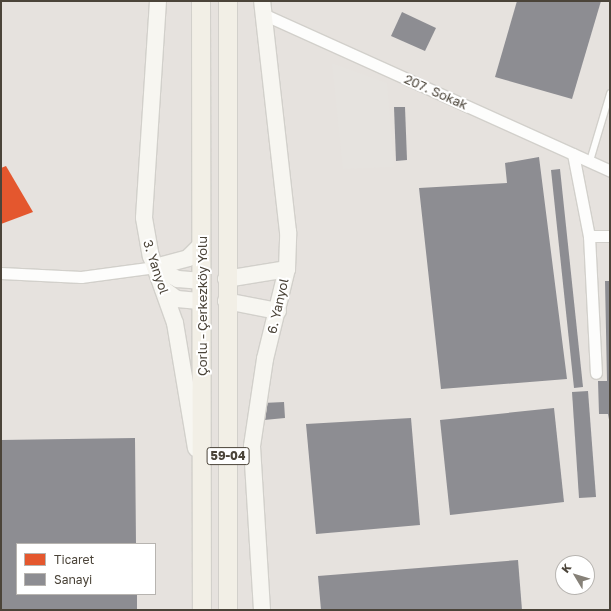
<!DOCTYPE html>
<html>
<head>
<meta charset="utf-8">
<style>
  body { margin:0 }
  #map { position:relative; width:611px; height:611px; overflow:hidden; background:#f4f2ee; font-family:"Golos Text",sans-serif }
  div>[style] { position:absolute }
  .industrial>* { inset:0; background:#e6e2de }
  .parking>* { inset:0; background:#e6e3df }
  .shops>* { inset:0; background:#e4572e }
  .industry>* { inset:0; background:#8d8d92 }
  .roads { filter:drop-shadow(1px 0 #d2d0cb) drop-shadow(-1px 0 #d2d0cb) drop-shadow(0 1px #d2d0cb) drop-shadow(0 -1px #d2d0cb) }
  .lane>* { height:5.5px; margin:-2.75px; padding:0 2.75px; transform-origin:2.75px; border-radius:2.75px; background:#fdfdfc }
  .street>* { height:11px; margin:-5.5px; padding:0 5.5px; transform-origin:5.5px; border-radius:5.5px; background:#fdfdfc }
  .secondary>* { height:16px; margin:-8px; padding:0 8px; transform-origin:8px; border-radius:8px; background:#f7f6f1 }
  .primary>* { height:18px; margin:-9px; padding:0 9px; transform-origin:9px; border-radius:9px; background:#f2efe6 }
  span { translate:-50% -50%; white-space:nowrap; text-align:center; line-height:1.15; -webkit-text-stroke:4px #fff; paint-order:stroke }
  .shield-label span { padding:1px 3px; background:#fff; border:1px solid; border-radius:3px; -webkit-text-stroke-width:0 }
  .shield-label { font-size:12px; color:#4b4439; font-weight:700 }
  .street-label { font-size:13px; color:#4b4439 }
  .frame { position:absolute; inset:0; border:2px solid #4b4439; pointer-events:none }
  .legend { position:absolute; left:16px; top:543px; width:140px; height:52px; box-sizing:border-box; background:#fff; border:1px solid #b7b4b0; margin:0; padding:5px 7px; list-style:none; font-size:12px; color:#4b4439 }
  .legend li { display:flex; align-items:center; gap:8px; height:20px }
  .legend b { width:20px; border:1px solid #b7b4b0 }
  .north { position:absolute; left:555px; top:555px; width:40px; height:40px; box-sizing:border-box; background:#fff; border:1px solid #b7b4b0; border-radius:50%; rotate:308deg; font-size:11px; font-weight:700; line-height:16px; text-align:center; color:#4b4439 }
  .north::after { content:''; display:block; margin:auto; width:14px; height:18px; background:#868178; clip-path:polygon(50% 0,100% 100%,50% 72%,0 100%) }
</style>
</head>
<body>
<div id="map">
  <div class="industrial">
    <i style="clip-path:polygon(evenodd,1px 1px,610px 1px,610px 610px,1px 610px,1px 1px,17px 544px,155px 544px,155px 594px,17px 594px,17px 544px,1px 1px,563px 563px,587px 563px,587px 587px,563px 587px,563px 563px)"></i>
  </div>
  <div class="parking">
    <i style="clip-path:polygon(332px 63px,387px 83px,394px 167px,343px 169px)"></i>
  </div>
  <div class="shops">
    <i style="clip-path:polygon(6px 166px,33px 212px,1px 224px,1px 168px)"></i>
  </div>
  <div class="industry">
    <i style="clip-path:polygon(517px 1px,601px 1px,572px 99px,495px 77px)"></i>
    <i style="clip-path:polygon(402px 12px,436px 28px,425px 51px,391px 36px)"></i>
    <i style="clip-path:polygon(394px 107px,405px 107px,407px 160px,396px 161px)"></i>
    <i style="clip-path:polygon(539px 157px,567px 379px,441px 389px,419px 188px,507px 183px,505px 163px)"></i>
    <i style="clip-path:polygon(560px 169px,583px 387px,574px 388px,551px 170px)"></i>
    <i style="clip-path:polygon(605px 281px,610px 281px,610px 425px,608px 414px,599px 414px,598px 381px,607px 381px)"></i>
    <i style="clip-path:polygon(588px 391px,596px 497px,579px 498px,572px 392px)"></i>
    <i style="clip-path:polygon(284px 402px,285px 418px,264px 420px,263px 403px)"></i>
    <i style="clip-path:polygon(554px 408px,564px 502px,450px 515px,440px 420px)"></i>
    <i style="clip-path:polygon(411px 418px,420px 525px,316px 534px,306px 424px)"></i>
    <i style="clip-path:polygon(135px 438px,136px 544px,17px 544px,17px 594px,137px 594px,137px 610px,1px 610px,1px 440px)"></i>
    <i style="clip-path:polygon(518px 560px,522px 610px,321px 610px,318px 576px)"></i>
  </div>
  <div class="roads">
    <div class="lane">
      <i style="left:590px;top:161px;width:70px;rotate:-73.4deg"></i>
    </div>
    <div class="street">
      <i style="left:263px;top:14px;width:381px;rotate:24.3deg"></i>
      <i style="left:573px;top:154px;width:84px;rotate:79deg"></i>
      <i style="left:589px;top:236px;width:137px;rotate:87.1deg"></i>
      <i style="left:589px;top:236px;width:21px"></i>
      <i style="left:1px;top:273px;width:80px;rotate:2.9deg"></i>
      <i style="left:81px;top:277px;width:75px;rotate:-7.7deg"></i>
    </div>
    <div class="secondary">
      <i style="left:158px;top:1px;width:217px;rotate:93.7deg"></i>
      <i style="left:144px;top:218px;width:39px;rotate:80deg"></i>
      <i style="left:151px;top:256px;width:71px;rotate:70.3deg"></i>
      <i style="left:175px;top:323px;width:127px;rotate:80.5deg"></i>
      <i style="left:155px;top:267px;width:34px;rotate:-15deg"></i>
      <i style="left:188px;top:258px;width:20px;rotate:-45deg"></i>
      <i style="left:155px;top:267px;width:26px;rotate:28deg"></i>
      <i style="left:178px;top:279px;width:24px;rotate:5deg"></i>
      <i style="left:226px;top:279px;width:62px;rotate:-9.3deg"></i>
      <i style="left:163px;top:289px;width:17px;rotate:36deg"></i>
      <i style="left:177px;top:299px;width:25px;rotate:5deg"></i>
      <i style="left:226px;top:301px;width:53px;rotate:10.9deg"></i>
      <i style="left:262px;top:610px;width:164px;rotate:-93.5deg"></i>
      <i style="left:252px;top:446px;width:88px;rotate:-81.5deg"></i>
      <i style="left:265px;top:359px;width:93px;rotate:-76.3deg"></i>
      <i style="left:287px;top:269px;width:37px;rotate:-88deg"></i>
      <i style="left:288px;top:232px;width:232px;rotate:-96.4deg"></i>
    </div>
    <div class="primary">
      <i style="left:201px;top:1px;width:609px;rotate:89.91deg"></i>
      <i style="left:228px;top:1px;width:609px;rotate:90deg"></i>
    </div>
  </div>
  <div class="shield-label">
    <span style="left:228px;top:456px">59-04</span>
  </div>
  <div class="street-label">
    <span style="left:436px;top:92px;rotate:24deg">207. Sokak</span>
    <span style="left:156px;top:267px;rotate:72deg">3. Yanyol</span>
    <span style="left:202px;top:306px;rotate:-90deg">Çorlu - Çerkezköy Yolu</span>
    <span style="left:278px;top:306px;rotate:-77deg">6. Yanyol</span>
  </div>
  <div class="frame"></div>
  <ul class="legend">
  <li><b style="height:11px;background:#e4572e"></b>Ticaret</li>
  <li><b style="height:11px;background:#8d8d92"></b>Sanayi</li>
  </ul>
  <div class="north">K</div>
</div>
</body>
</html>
